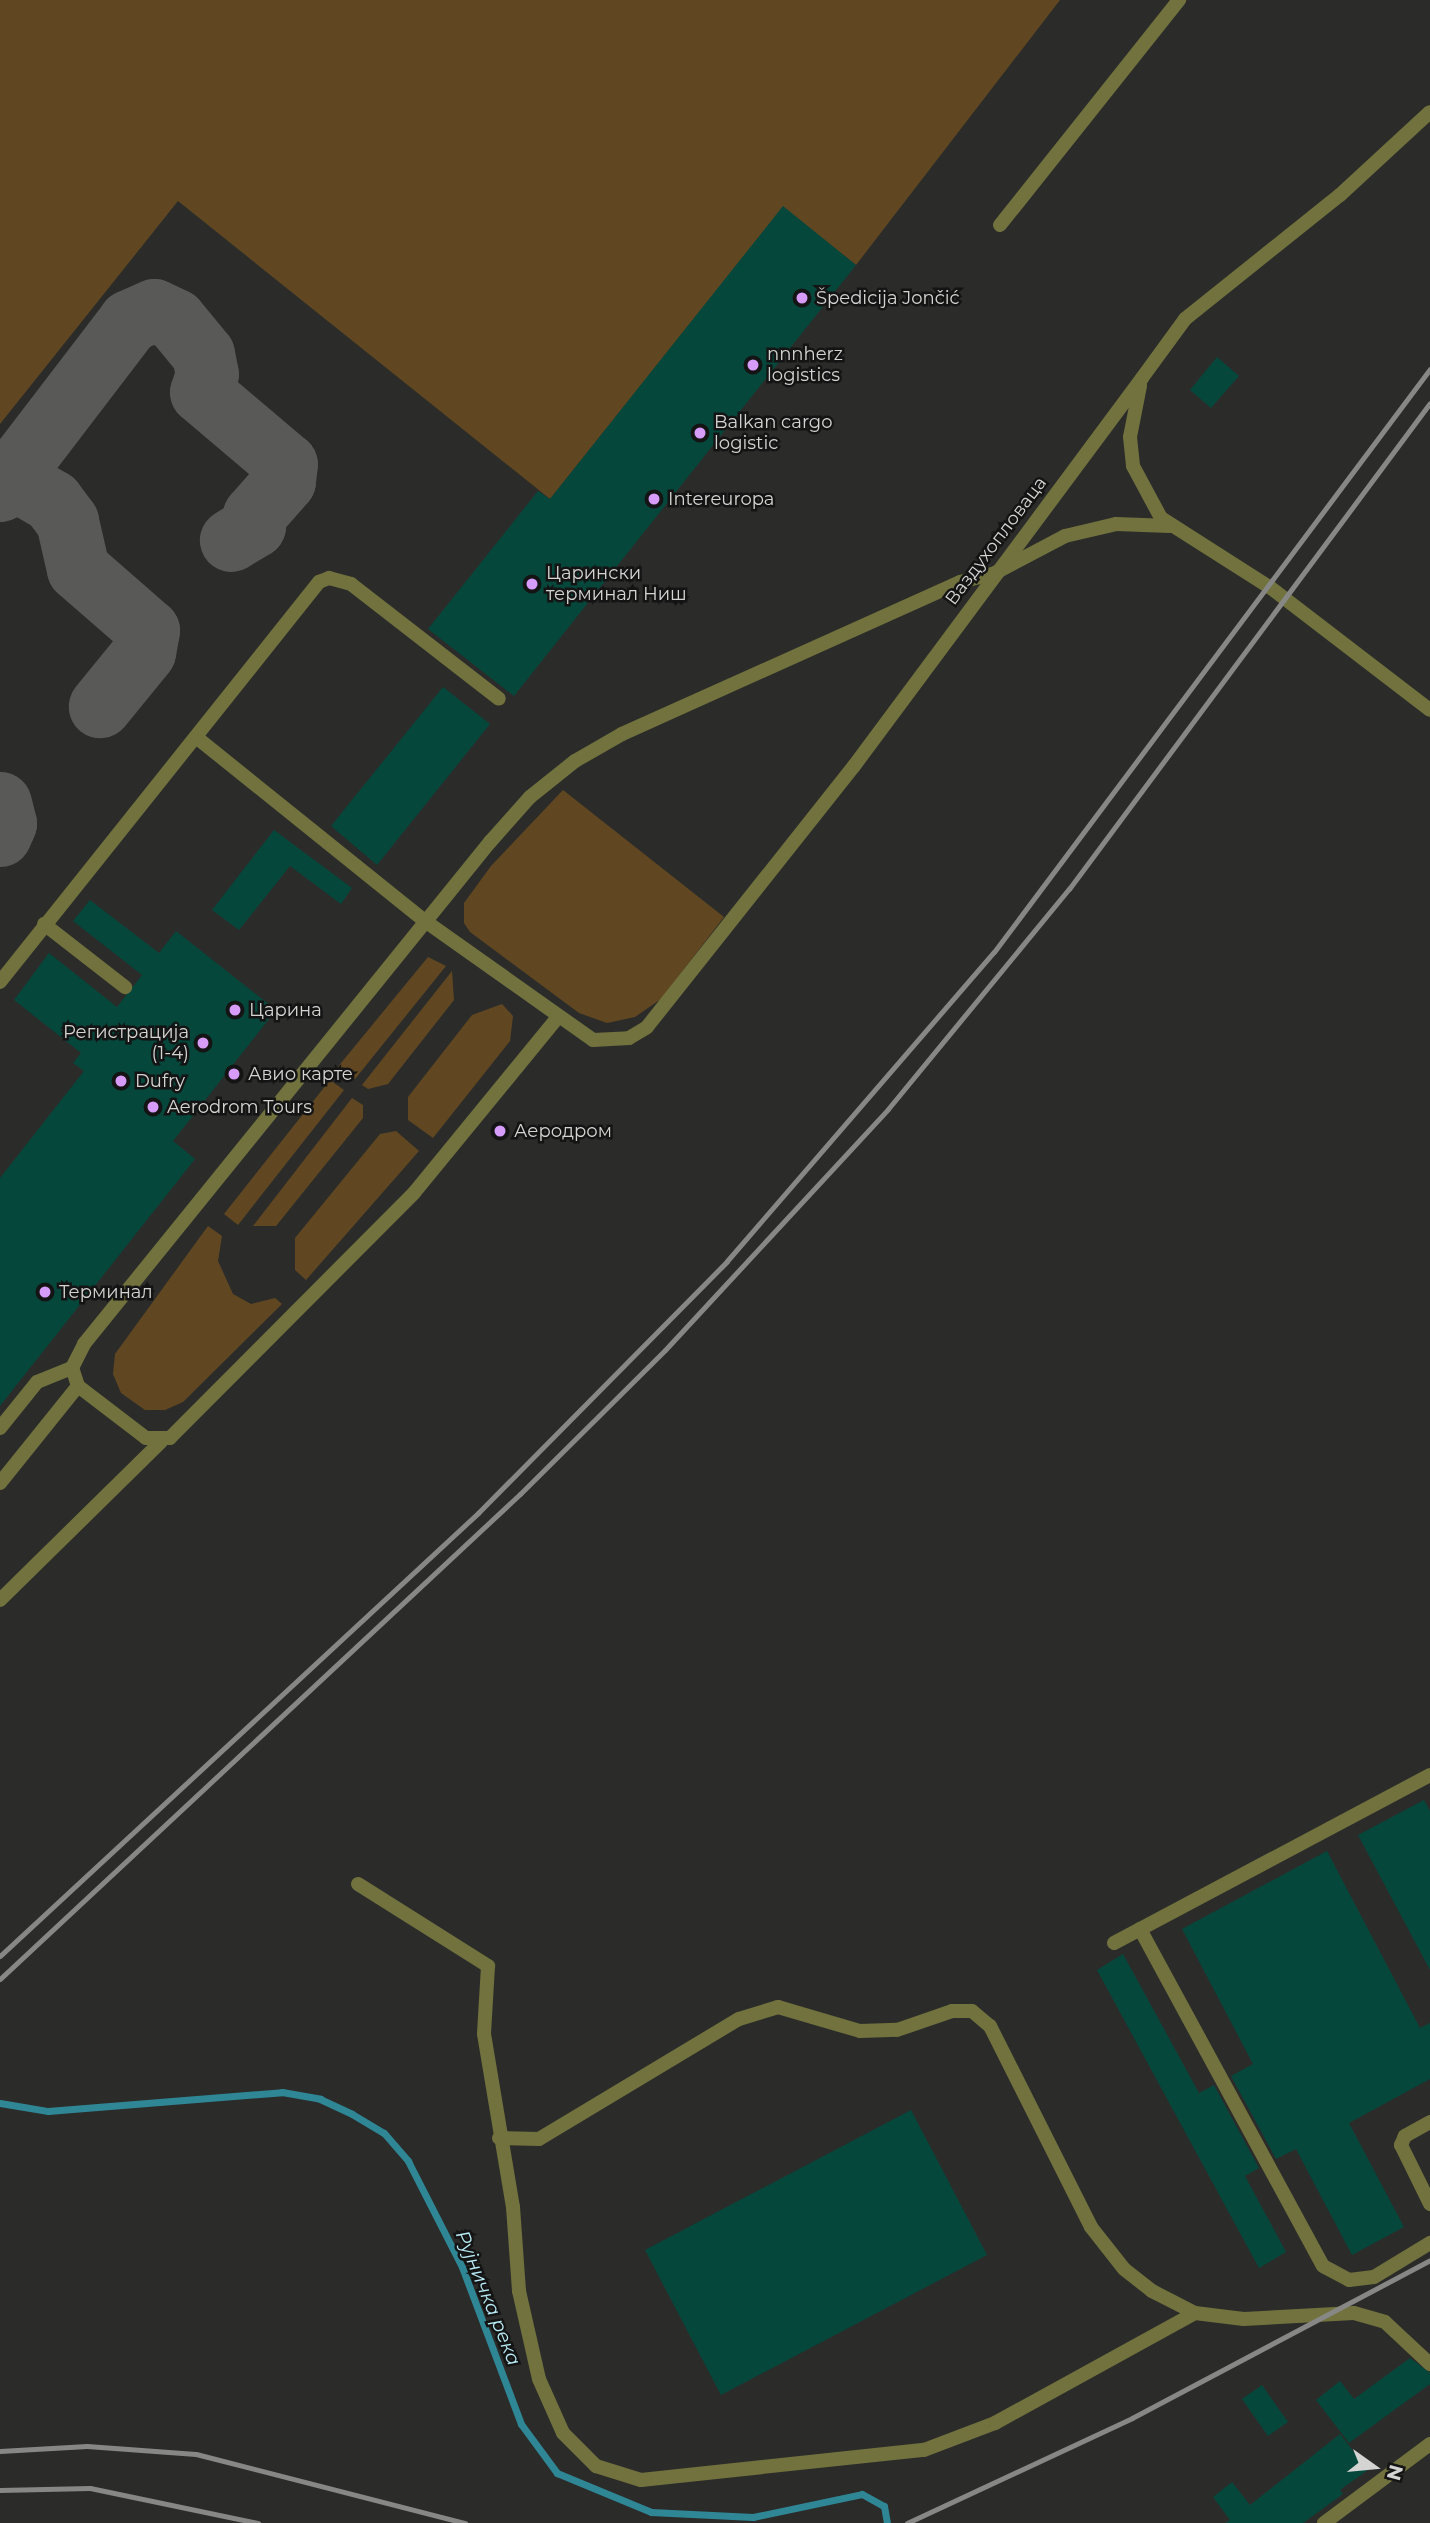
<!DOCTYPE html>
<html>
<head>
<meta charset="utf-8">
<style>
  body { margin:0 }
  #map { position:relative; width:1430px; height:2523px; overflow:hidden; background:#2b2c2a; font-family:Montserrat,sans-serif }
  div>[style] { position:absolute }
  .green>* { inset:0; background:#614721 }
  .stream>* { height:7px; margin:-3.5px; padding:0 3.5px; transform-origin:3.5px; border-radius:3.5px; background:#2f8796 }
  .taxiway>* { height:63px; margin:-31.5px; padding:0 31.5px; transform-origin:31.5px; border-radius:31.5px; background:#595a58 }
  .building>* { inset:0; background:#06473c }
  .lane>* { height:14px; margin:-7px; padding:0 7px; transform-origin:7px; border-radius:7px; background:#71723d }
  .street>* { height:14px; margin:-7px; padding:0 7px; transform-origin:7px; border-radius:7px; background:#71723d }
  .rail>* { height:5px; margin:-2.5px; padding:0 2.5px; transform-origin:2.5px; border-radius:2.5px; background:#878886 }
  .dots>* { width:19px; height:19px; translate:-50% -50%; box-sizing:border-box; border:4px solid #141414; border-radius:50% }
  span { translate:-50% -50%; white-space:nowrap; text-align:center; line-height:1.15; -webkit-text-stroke:5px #141414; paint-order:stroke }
  .poi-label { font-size:18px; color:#d4d5d3 }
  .left { translate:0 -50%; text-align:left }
  .right { translate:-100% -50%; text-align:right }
  .street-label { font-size:18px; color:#d4d5d3 }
  .water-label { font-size:19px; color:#b9ecf6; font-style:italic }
  .north { position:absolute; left:1339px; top:2432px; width:70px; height:70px; -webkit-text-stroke:5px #141414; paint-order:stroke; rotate:105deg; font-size:19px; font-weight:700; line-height:28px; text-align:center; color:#d4d5d3 }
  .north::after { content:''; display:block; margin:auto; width:24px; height:32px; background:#d4d5d3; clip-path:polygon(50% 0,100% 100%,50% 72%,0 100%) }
</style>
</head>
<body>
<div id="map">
  <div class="green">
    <i style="clip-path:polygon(0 0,1060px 0,856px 265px,783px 207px,550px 499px,178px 201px,0 424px)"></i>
    <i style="clip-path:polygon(563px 790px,724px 917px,661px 999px,635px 1017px,607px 1023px,579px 1013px,470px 932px,464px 923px,464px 903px,491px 866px)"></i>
    <i style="clip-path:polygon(428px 957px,446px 966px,355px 1079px,337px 1068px)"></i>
    <i style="clip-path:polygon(452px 971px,454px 1000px,388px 1084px,368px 1089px,362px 1085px)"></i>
    <i style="clip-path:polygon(502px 1004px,513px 1016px,510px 1041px,433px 1138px,408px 1120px,408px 1097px,472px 1015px)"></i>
    <i style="clip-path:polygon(330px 1080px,344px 1090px,238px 1225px,224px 1214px)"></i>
    <i style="clip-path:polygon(352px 1098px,363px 1105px,363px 1118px,276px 1226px,253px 1226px)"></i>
    <i style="clip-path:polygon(396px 1131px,419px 1151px,306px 1280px,295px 1270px,295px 1238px,380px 1134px)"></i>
    <i style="clip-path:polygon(208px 1226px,222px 1236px,218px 1261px,233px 1294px,251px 1304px,275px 1298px,282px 1304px,183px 1402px,165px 1410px,145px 1410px,121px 1393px,113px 1374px,115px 1354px)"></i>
  </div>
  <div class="stream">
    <i style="left:0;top:2103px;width:49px;rotate:9.5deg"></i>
    <i style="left:48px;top:2111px;width:235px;rotate:-4.6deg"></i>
    <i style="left:282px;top:2092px;width:39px;rotate:10deg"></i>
    <i style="left:320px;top:2099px;width:35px;rotate:25deg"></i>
    <i style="left:352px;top:2114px;width:37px;rotate:31deg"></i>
    <i style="left:384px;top:2133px;width:37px;rotate:49deg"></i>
    <i style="left:408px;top:2161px;width:119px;rotate:63deg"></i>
    <i style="left:462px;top:2267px;width:168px;rotate:69.4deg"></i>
    <i style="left:521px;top:2424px;width:61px;rotate:53.7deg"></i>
    <i style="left:557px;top:2473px;width:102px;rotate:22.5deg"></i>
    <i style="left:651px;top:2512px;width:102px;rotate:2.8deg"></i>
    <i style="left:753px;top:2517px;width:111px;rotate:-11.9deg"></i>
    <i style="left:862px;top:2494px;width:25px;rotate:29deg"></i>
    <i style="left:884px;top:2506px;width:17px;rotate:80deg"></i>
  </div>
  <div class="taxiway">
    <i style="left:3px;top:485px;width:18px;rotate:-6deg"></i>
    <i style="left:21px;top:483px;width:36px;rotate:30deg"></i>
    <i style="left:52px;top:501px;width:25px;rotate:53deg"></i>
    <i style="left:67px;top:521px;width:49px;rotate:77.1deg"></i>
    <i style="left:78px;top:569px;width:93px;rotate:41.1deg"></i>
    <i style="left:148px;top:630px;width:22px;rotate:100deg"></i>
    <i style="left:144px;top:652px;width:70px;rotate:129.2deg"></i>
    <i style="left:0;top:490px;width:213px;rotate:-52.6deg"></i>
    <i style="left:129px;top:321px;width:27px;rotate:-24deg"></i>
    <i style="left:154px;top:310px;width:23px;rotate:25deg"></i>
    <i style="left:175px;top:320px;width:44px;rotate:50.5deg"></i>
    <i style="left:203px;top:354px;width:20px;rotate:79deg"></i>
    <i style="left:207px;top:374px;width:19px;rotate:108deg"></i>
    <i style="left:201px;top:392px;width:111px;rotate:40.3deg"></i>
    <i style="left:286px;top:464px;width:17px;rotate:97deg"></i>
    <i style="left:284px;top:481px;width:45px;rotate:131.4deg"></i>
    <i style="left:254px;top:515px;width:11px;rotate:90deg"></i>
    <i style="left:254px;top:526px;width:27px;rotate:149deg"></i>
    <i style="left:0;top:803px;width:21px;rotate:76deg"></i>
    <i style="left:5px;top:823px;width:13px;rotate:113deg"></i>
  </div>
  <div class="building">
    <i style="clip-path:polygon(783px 206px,856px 265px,514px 696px,428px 629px,538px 491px,550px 499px)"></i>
    <i style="clip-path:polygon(1217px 357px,1239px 376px,1211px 408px,1190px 390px)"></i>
    <i style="clip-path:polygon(443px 687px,490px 724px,377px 865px,331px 826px)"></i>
    <i style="clip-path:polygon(274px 830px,352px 888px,341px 904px,290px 866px,239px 930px,212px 910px)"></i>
    <i style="clip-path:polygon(90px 900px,159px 953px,176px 931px,276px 1010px,173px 1141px,195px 1159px,0 1406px,0 1178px,84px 1071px,73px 1063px,81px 1053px,14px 1000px,49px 953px,117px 1007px,142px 975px,73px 921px)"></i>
    <i style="clip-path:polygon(1424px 1800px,1430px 1811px,1430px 1970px,1358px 1835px)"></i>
    <i style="clip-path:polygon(1327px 1851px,1420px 2028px,1430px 2023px,1430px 2079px,1349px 2123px,1404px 2227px,1352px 2255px,1296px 2149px,1276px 2159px,1231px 2076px,1253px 2064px,1182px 1929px)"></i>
    <i style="clip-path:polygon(1123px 1954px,1199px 2093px,1214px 2085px,1259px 2168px,1245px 2176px,1286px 2252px,1259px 2268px,1097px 1970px)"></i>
    <i style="clip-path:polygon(911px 2110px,987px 2255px,721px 2395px,645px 2250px)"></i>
    <i style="clip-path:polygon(1410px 2358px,1430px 2373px,1430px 2384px,1349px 2443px,1316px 2400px,1340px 2381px,1354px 2399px)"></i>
    <i style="clip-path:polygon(1262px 2385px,1288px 2422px,1268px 2436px,1242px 2399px)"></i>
    <i style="clip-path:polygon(1340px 2434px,1368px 2470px,1340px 2490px,1343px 2494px,1303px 2523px,1225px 2523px,1230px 2520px,1213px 2497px,1232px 2482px,1250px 2505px)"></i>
  </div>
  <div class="lane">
    <i style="left:1000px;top:225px;width:288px;rotate:-51.5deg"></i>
    <i style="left:1142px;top:378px;width:73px;rotate:-53.9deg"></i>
    <i style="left:1185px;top:319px;width:198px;rotate:-38.7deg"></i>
    <i style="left:1340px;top:195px;width:122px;rotate:-42.7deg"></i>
    <i style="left:196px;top:737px;width:294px;rotate:38.8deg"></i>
    <i style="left:44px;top:924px;width:103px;rotate:37.9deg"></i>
    <i style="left:0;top:982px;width:512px;rotate:-51.43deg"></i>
    <i style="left:319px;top:582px;width:11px;rotate:-22deg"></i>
    <i style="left:329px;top:578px;width:23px;rotate:15deg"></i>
    <i style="left:351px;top:584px;width:187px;rotate:37.8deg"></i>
    <i style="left:0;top:1428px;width:59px;rotate:-51.2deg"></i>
    <i style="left:37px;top:1382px;width:38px;rotate:-22deg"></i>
    <i style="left:0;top:1483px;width:124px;rotate:-51.2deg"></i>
    <i style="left:0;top:1600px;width:226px;rotate:-44.5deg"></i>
    <i style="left:358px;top:1884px;width:154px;rotate:32.2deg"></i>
    <i style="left:488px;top:1966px;width:68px;rotate:93.4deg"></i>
    <i style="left:484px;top:2034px;width:175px;rotate:80.5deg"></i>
    <i style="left:513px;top:2207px;width:84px;rotate:85.9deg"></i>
    <i style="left:519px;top:2291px;width:90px;rotate:77.2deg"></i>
    <i style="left:539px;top:2379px;width:59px;rotate:66deg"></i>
    <i style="left:563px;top:2433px;width:47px;rotate:45deg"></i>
    <i style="left:596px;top:2466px;width:47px;rotate:17.3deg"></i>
    <i style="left:641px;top:2480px;width:285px;rotate:-6.1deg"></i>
    <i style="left:924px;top:2450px;width:76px;rotate:-20.8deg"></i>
    <i style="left:995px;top:2423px;width:228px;rotate:-28.8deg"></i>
    <i style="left:1140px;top:1929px;width:383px;rotate:61.5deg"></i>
    <i style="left:1323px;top:2266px;width:30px;rotate:28deg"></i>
    <i style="left:1349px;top:2280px;width:25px;rotate:-7deg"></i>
    <i style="left:1374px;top:2277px;width:66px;rotate:-31.3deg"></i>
    <i style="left:1114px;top:1943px;width:358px;rotate:-28deg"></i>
    <i style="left:1430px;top:2122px;width:29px;rotate:151deg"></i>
    <i style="left:1405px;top:2136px;width:10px;rotate:114deg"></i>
    <i style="left:1401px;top:2145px;width:66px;rotate:63.8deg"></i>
    <i style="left:499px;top:2138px;width:40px;rotate:1.4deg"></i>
    <i style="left:539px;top:2139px;width:233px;rotate:-31deg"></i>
    <i style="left:739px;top:2019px;width:41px;rotate:-17.1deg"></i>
    <i style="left:778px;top:2007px;width:85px;rotate:16.3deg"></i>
    <i style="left:860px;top:2031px;width:37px;rotate:-2deg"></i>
    <i style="left:897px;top:2030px;width:58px;rotate:-19.1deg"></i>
    <i style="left:952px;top:2011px;width:20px"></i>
    <i style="left:972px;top:2011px;width:23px;rotate:40deg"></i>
    <i style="left:990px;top:2026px;width:225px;rotate:63.3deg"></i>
    <i style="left:1091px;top:2227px;width:53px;rotate:51.8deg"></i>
    <i style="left:1124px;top:2269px;width:36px;rotate:38deg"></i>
    <i style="left:1152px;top:2291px;width:48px;rotate:27.1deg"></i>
    <i style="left:1195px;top:2313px;width:49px;rotate:7deg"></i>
    <i style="left:1244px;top:2319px;width:110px;rotate:-3.1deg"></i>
    <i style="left:1354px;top:2313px;width:32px;rotate:16deg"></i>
    <i style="left:1385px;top:2322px;width:62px;rotate:43deg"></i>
  </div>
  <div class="street">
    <i style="left:1140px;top:386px;width:52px;rotate:101.1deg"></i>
    <i style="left:1130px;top:437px;width:29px;rotate:84deg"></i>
    <i style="left:1133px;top:466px;width:59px;rotate:61.7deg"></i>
    <i style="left:1161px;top:518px;width:130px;rotate:32.5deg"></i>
    <i style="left:1271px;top:588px;width:200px;rotate:37.5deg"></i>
    <i style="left:425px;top:921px;width:206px;rotate:35.3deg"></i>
    <i style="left:593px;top:1040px;width:36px;rotate:-3deg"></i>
    <i style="left:629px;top:1038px;width:21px;rotate:-31deg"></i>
    <i style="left:647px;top:1027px;width:333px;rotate:-51.6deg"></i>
    <i style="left:854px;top:766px;width:483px;rotate:-53.4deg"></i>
    <i style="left:558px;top:1017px;width:227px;rotate:129.3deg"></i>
    <i style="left:414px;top:1193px;width:346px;rotate:134.9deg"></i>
    <i style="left:170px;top:1438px;width:24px;rotate:180deg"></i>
    <i style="left:146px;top:1438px;width:86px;rotate:-142.6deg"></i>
    <i style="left:78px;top:1386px;width:19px;rotate:-108deg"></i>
    <i style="left:72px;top:1368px;width:27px;rotate:-63deg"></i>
    <i style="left:84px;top:1344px;width:646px;rotate:-51.04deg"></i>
    <i style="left:490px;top:842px;width:60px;rotate:-48.4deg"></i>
    <i style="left:530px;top:797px;width:58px;rotate:-38.7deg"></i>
    <i style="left:575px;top:761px;width:54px;rotate:-29.9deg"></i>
    <i style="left:622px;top:734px;width:371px;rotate:-24.2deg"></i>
    <i style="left:960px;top:582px;width:34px;rotate:-14deg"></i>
    <i style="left:993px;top:574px;width:81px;rotate:-27.8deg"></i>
    <i style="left:1065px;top:536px;width:52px;rotate:-13.2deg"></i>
    <i style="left:1116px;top:524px;width:54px;rotate:2.1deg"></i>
    <i style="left:1324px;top:2523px;width:132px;rotate:-36.7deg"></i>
  </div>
  <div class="rail">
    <i style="left:0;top:1956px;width:652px;rotate:-42.82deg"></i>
    <i style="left:478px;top:1513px;width:354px;rotate:-45.3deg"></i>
    <i style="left:727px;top:1261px;width:408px;rotate:-49.2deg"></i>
    <i style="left:994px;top:952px;width:728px;rotate:-53.21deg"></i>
    <i style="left:0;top:1979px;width:711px;rotate:-43.01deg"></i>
    <i style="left:520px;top:1494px;width:204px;rotate:-44.8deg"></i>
    <i style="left:665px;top:1350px;width:328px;rotate:-47.2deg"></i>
    <i style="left:888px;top:1109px;width:285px;rotate:-50.6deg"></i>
    <i style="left:1069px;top:889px;width:605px;rotate:-53.4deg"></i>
    <i style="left:0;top:2451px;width:87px;rotate:-3.3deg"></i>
    <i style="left:87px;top:2446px;width:109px;rotate:4.2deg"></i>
    <i style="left:196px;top:2454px;width:278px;rotate:14.4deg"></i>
    <i style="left:0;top:2490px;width:90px;rotate:-1.3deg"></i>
    <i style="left:90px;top:2488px;width:172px;rotate:11.8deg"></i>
    <i style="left:907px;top:2523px;width:248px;rotate:-25deg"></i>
    <i style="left:1132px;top:2418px;width:337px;rotate:-27.9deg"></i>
  </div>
  <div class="dots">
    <i style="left:802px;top:298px;background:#d79bf9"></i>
    <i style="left:753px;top:365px;background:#d79bf9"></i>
    <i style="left:700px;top:433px;background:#d79bf9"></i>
    <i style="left:654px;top:499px;background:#d79bf9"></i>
    <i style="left:532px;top:584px;background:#d79bf9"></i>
    <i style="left:235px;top:1010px;background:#d79bf9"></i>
    <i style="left:203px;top:1043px;background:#d79bf9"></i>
    <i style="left:234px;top:1074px;background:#d79bf9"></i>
    <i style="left:121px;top:1081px;background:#d79bf9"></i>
    <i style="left:153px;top:1107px;background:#d79bf9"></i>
    <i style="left:500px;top:1131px;background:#d79bf9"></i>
    <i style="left:45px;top:1292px;background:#d79bf9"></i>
  </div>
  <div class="poi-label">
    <span class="left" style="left:816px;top:298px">Špedicija Jončić</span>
    <span class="left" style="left:767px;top:365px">nnnherz<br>logistics</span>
    <span class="left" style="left:714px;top:433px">Balkan cargo<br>logistic</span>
    <span class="left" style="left:668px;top:499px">Intereuropa</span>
    <span class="left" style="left:546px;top:584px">Царински<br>терминал Ниш</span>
    <span class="left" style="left:249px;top:1010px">Царина</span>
    <span class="right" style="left:189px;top:1043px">Регистрација<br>(1-4)</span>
    <span class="left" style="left:248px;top:1074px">Авио карте</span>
    <span class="left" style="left:135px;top:1081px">Dufry</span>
    <span class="left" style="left:167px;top:1107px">Aerodrom Tours</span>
    <span class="left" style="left:514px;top:1131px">Аеродром</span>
    <span class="left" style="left:59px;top:1292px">Терминал</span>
  </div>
  <div class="street-label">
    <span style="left:996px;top:541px;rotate:-53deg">Ваздухопловаца</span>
  </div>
  <div class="water-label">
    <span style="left:488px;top:2298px;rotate:68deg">Рујничка река</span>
  </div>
  <div class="north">N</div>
</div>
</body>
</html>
